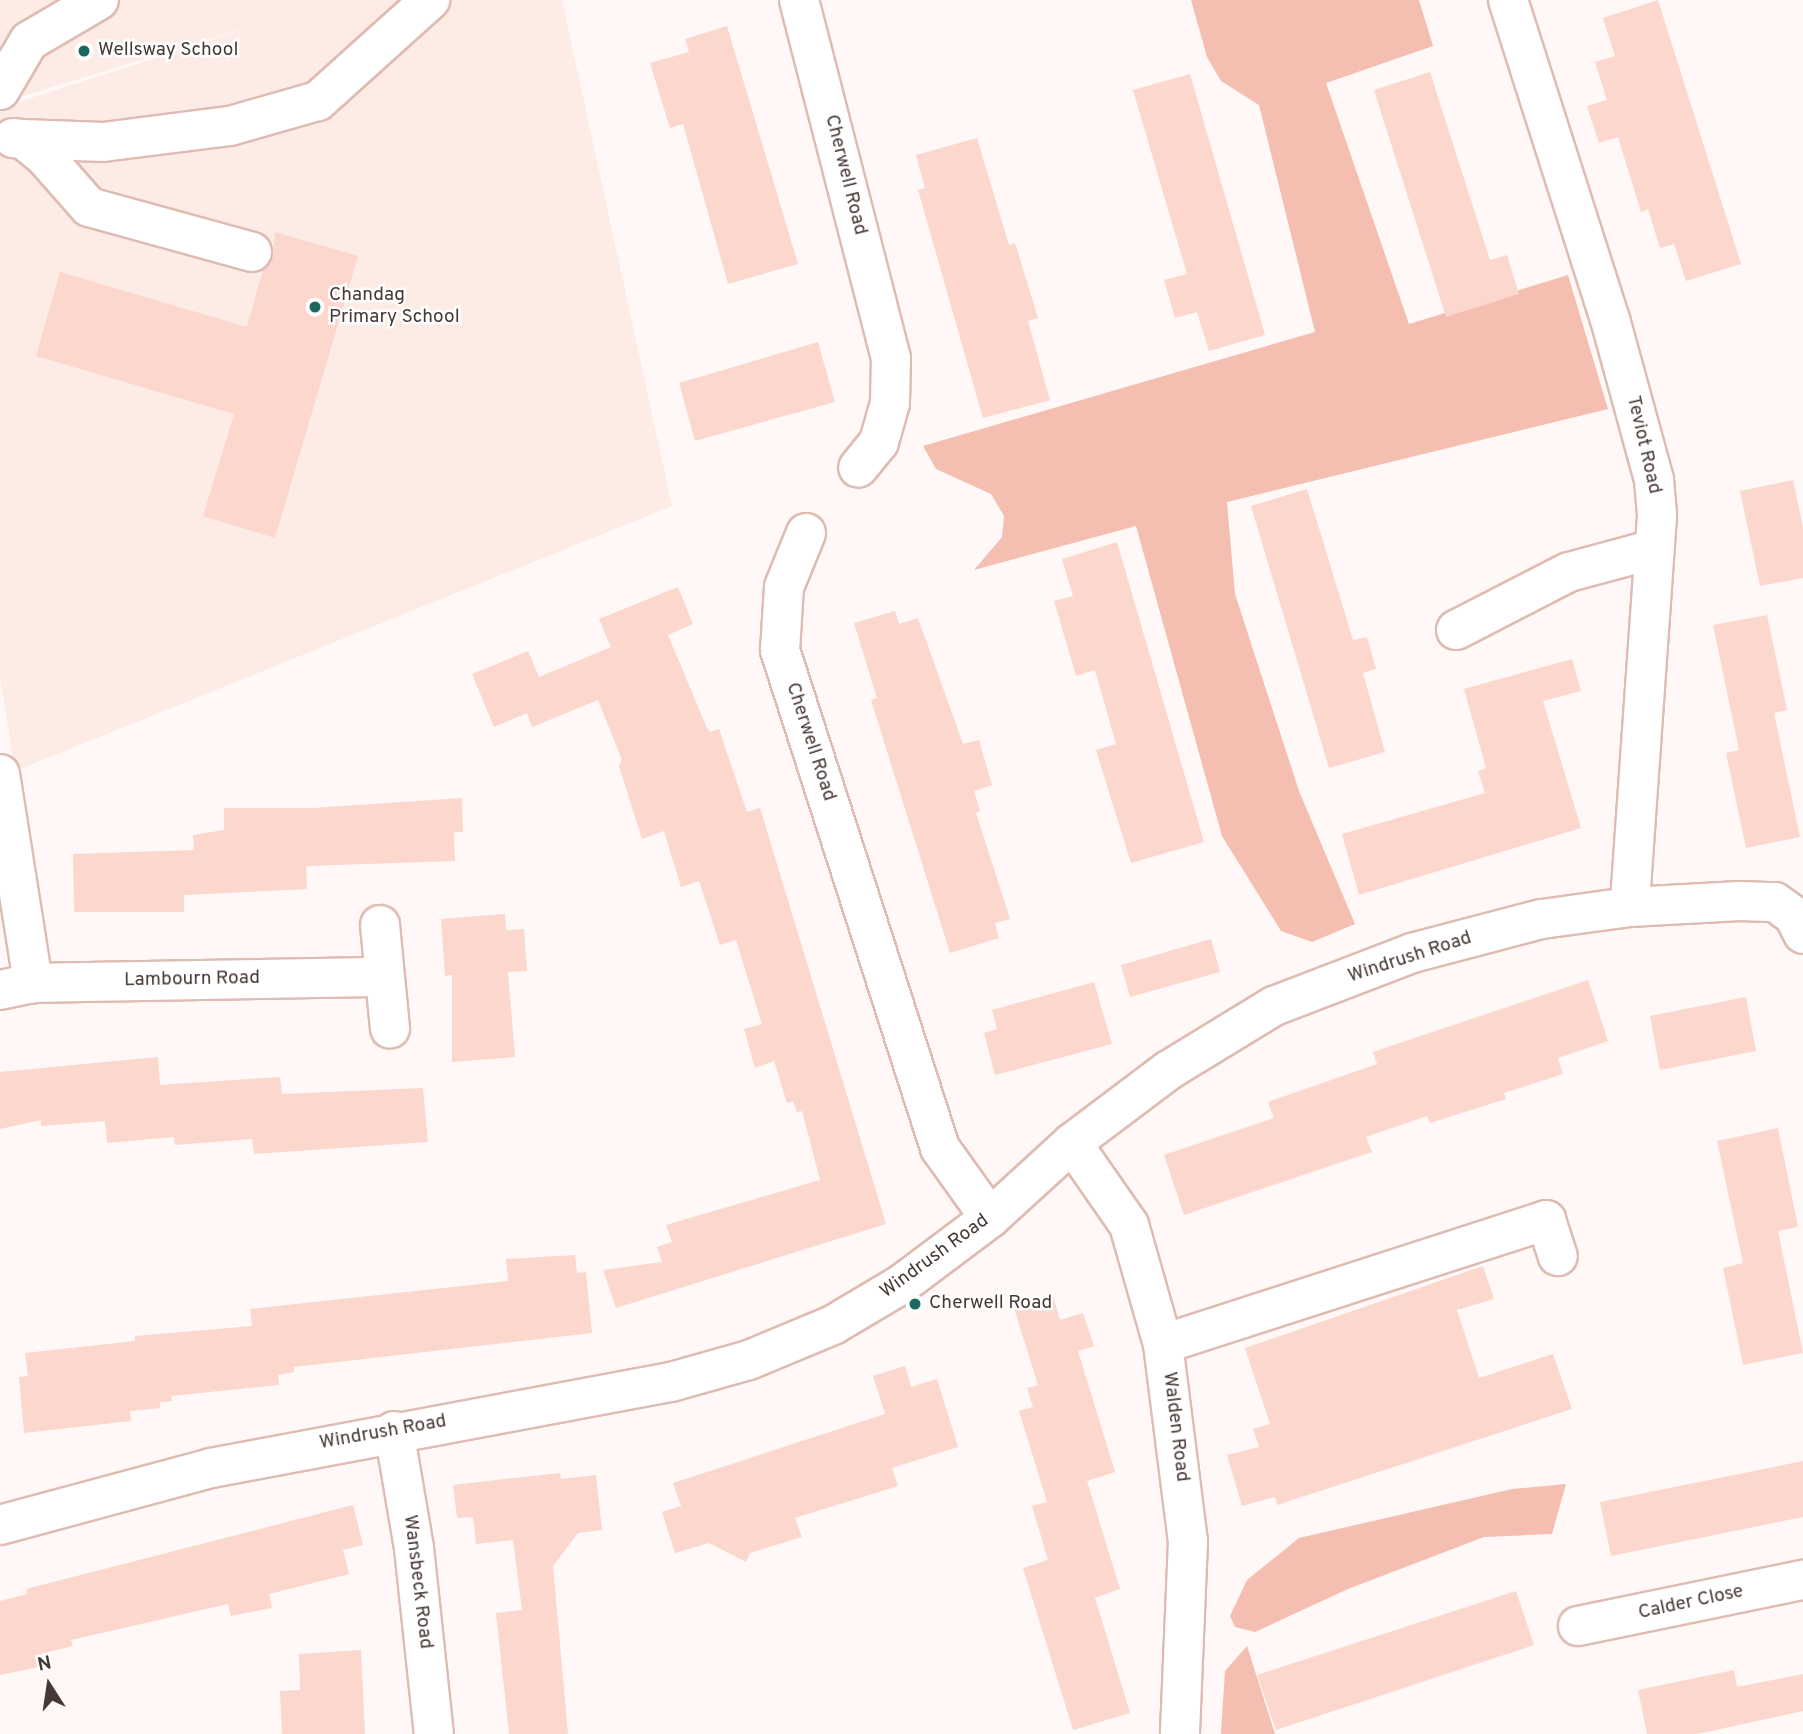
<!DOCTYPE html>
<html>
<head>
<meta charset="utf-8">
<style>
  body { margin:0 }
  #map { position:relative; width:1803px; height:1734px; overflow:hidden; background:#fff8f6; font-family:Overpass,sans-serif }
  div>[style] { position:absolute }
  .built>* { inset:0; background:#fdebe6 }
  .green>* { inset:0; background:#f4beb1 }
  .building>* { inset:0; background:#fbd7ce }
  .roads { filter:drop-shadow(2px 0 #debcb3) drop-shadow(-2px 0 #debcb3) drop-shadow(0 2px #debcb3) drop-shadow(0 -2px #debcb3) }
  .minor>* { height:38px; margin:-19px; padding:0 19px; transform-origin:19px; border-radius:19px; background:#fff }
  .dots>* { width:19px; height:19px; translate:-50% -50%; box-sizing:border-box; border:4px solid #fff; border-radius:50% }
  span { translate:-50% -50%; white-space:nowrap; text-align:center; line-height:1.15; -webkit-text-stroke:5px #fff; paint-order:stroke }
  .poi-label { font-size:19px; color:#463834 }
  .left { translate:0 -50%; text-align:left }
  .street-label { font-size:19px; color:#463834 }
  .north { position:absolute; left:14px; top:1650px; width:70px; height:70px; -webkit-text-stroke:5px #fff; paint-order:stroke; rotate:348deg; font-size:19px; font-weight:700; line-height:28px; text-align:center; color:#463834 }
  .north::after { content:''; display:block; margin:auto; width:24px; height:32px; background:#463834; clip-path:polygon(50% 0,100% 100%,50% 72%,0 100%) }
</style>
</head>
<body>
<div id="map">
  <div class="built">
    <i style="clip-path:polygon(0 0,562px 0,672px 506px,15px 771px,0 677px,0 108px,279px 18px,0 103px)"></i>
  </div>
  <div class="green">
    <i style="clip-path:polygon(1191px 0,1419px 0,1433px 46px,1326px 83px,1409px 324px,1568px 275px,1608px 409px,1227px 502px,1235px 594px,1299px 791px,1355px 924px,1312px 942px,1281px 931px,1222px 836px,1136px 526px,974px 570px,1002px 537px,1004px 516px,991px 494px,936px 469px,923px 446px,1315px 332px,1259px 105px,1221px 81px,1207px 57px)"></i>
    <i style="clip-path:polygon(1566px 1484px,1552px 1534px,1484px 1537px,1348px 1589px,1255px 1632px,1235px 1627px,1230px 1616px,1247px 1580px,1299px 1538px,1512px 1489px)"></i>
    <i style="clip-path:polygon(1247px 1646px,1275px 1734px,1221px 1734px,1225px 1671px)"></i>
  </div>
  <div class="building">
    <i style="clip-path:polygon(1658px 0,1741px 264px,1686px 281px,1674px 244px,1660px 248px,1648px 209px,1641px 212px,1618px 137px,1599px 143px,1587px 106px,1607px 100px,1595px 62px,1615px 56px,1603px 18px)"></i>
    <i style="clip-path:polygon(727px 26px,798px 264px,728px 284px,683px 124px,670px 128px,650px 63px,689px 52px,685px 39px)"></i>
    <i style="clip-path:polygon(1430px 72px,1490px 260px,1507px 255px,1519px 294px,1446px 317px,1374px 90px)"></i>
    <i style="clip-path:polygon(1190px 74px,1265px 335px,1209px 351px,1197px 312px,1175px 318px,1164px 280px,1187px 274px,1133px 90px)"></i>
    <i style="clip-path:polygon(977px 138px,1009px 245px,1015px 243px,1038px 318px,1028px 321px,1050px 400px,983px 418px,918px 190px,925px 188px,916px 155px)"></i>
    <i style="clip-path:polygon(275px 232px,358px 256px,275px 538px,203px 516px,234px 414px,36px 356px,60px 272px,247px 327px,263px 270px,273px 258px)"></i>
    <i style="clip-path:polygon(818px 342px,835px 402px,695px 441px,679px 383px)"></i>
    <i style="clip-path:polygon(1793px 480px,1803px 527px,1803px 578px,1760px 586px,1740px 491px)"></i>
    <i style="clip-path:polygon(1307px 489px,1353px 640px,1367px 637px,1376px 669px,1363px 673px,1385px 752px,1329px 768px,1251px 506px)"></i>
    <i style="clip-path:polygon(1117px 542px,1204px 842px,1131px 863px,1096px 750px,1116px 744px,1095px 670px,1076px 676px,1054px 601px,1073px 596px,1062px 559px)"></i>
    <i style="clip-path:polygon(678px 587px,693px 624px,668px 635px,706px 726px,710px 732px,719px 729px,747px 812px,760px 808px,886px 1224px,616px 1308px,603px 1270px,662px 1262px,657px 1247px,672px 1242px,666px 1225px,820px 1180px,802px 1111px,797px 1112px,793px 1101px,787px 1103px,774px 1061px,755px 1068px,744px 1029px,762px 1024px,736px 940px,720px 945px,699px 881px,681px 887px,664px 831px,642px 839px,619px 766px,622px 760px,598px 700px,532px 727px,527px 713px,494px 727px,472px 674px,528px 651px,539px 677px,611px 647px,599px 619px)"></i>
    <i style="clip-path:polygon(895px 611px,899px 624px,918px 618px,963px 744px,979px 740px,992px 785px,974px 791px,980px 811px,976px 813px,1010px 919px,995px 923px,999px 938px,950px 953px,871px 700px,877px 698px,854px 623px)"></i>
    <i style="clip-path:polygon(1767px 615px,1787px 710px,1774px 713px,1800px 837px,1746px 848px,1726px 753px,1739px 750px,1713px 625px)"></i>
    <i style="clip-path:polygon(1572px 659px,1581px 691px,1543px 701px,1581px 828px,1359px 895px,1342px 834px,1485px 793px,1478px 771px,1486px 768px,1464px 689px)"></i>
    <i style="clip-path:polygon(462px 798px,463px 832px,454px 832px,455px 861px,306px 866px,307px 889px,184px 895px,184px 912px,74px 912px,73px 854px,194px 850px,193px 835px,224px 830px,224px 808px,313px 808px)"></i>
    <i style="clip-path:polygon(505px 914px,506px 930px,524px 929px,527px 971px,508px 972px,515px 1057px,452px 1062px,452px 975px,445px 976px,441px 919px)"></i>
    <i style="clip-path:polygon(1211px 939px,1220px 972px,1130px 997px,1121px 965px)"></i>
    <i style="clip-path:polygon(1588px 980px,1608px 1041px,1558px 1058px,1563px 1074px,1504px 1093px,1506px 1099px,1430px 1123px,1427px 1116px,1366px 1137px,1372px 1152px,1184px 1215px,1164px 1155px,1274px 1118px,1268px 1102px,1377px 1064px,1373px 1052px)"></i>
    <i style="clip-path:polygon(1094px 982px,1112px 1044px,995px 1075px,984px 1033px,997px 1029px,992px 1010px)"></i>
    <i style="clip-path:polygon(1746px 997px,1756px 1051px,1660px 1070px,1650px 1016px)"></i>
    <i style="clip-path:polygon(158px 1057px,160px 1085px,280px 1077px,282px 1094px,423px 1088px,428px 1142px,254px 1154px,252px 1139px,175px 1145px,174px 1137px,107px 1143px,105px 1121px,41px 1126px,41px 1120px,0 1129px,0 1072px)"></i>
    <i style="clip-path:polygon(1778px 1128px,1798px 1227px,1778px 1231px,1803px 1353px,1743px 1365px,1723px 1268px,1743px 1263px,1717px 1141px)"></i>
    <i style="clip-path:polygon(575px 1255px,577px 1273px,586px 1272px,592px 1333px,294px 1367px,294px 1372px,278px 1375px,279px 1385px,171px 1396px,172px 1401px,160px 1402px,160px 1408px,130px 1411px,131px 1421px,24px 1433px,19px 1377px,28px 1376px,25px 1353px,135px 1341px,135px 1336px,252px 1326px,250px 1309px,508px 1281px,506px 1259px)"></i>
    <i style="clip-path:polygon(1483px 1266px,1494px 1299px,1457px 1310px,1479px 1378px,1553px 1354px,1572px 1409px,1277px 1505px,1275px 1497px,1242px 1506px,1227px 1455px,1259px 1447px,1253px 1429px,1270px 1424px,1245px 1348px)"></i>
    <i style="clip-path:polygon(1053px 1296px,1060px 1320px,1083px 1313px,1094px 1346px,1078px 1351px,1115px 1472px,1087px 1481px,1120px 1589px,1095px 1598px,1130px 1713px,1073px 1730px,1023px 1568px,1048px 1560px,1032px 1506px,1047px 1502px,1019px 1411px,1033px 1407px,1027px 1388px,1038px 1385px,1014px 1308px)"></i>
    <i style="clip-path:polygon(905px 1366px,911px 1387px,937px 1379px,958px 1447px,892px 1468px,898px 1486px,795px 1518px,802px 1537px,750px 1553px,746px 1562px,709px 1543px,675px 1553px,662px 1512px,681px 1506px,673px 1483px,885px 1414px,873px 1376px)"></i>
    <i style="clip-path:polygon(1803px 1461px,1803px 1517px,1611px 1556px,1600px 1502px)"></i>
    <i style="clip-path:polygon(560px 1473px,561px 1479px,596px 1475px,602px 1530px,578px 1533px,553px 1566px,568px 1734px,509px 1734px,496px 1613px,522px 1610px,513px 1540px,476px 1544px,473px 1517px,457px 1518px,453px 1485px)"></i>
    <i style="clip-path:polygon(353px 1505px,363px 1545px,343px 1550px,349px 1574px,269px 1594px,272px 1608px,231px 1616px,228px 1604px,71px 1640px,73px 1646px,41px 1654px,44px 1666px,0 1675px,0 1601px,27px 1594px,26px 1589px)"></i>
    <i style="clip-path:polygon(1516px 1591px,1534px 1645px,1276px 1730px,1257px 1675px)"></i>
    <i style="clip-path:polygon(361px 1650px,365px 1734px,282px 1734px,280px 1691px,300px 1690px,299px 1654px)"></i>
    <i style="clip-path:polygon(1734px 1670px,1737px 1687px,1803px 1674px,1803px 1711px,1697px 1734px,1647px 1734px,1638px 1690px)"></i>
  </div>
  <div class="roads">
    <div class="minor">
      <i style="left:799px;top:0;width:370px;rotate:75.6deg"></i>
      <i style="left:891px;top:358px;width:45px;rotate:91.3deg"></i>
      <i style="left:890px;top:403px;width:41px;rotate:105.8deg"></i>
      <i style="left:879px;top:442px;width:33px;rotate:129deg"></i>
      <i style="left:1508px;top:0;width:335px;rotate:72.3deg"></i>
      <i style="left:1610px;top:319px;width:167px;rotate:74.7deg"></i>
      <i style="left:1654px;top:480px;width:36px;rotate:85deg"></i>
      <i style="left:1657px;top:516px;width:392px;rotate:94deg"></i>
      <i style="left:0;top:90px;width:57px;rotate:-59.4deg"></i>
      <i style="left:29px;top:41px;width:81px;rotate:-30.4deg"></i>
      <i style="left:13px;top:138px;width:10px;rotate:6deg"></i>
      <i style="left:23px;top:139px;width:27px;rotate:39deg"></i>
      <i style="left:44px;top:156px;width:68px;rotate:48.6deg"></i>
      <i style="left:89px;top:207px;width:169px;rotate:15.4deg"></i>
      <i style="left:23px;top:139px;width:80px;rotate:2.1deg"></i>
      <i style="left:103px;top:142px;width:128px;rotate:-7.2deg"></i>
      <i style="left:230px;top:126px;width:91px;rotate:-15.9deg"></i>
      <i style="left:318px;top:101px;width:151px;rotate:-42deg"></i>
      <i style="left:806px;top:533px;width:58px;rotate:112.2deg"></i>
      <i style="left:784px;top:587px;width:63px;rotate:93.6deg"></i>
      <i style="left:780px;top:650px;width:523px;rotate:72.19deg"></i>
      <i style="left:940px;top:1148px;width:86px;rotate:54.5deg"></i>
      <i style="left:1456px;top:630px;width:127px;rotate:-27.2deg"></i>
      <i style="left:1569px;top:572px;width:88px;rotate:-15.1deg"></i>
      <i style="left:0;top:774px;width:212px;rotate:81deg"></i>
      <i style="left:380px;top:925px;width:104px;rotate:84.5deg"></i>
      <i style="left:0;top:990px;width:34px;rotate:-12deg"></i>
      <i style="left:33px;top:983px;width:351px;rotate:-1deg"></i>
      <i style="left:1072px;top:1143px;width:100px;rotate:55.2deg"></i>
      <i style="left:1129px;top:1225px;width:124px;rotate:74.1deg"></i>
      <i style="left:1163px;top:1344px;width:199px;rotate:82.8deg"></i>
      <i style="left:1188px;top:1541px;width:193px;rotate:92.4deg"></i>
      <i style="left:1163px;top:1344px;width:403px;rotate:-17.9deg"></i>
      <i style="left:1546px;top:1220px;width:38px;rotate:72deg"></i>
      <i style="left:394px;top:1431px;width:119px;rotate:80.3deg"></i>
      <i style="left:414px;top:1548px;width:187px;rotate:83.9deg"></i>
      <i style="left:0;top:1525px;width:219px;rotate:-15.1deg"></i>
      <i style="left:211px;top:1468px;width:468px;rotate:-10.6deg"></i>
      <i style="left:671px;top:1382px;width:81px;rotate:-15.8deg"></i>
      <i style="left:749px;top:1360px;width:91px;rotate:-22.6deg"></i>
      <i style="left:833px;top:1325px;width:80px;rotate:-30.7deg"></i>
      <i style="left:902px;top:1284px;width:110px;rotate:-36.9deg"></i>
      <i style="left:990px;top:1218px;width:111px;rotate:-42.4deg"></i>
      <i style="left:1072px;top:1143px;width:121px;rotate:-37deg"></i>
      <i style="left:1169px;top:1070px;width:123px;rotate:-31.4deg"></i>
      <i style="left:1274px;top:1006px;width:148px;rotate:-21deg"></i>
      <i style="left:1412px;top:953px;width:134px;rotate:-14.7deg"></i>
      <i style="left:1542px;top:919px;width:89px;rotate:-7.8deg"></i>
      <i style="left:1630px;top:907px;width:110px;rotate:-3.1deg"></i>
      <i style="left:1740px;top:901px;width:35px;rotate:2deg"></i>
      <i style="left:1775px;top:902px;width:24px;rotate:36deg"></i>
      <i style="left:1794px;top:916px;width:20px;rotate:63deg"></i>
      <i style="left:1578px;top:1626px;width:230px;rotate:-11.6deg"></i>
    </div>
  </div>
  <div class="dots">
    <i style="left:84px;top:51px;background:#1c6861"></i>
    <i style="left:315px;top:307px;background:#1c6861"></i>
    <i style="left:915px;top:1304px;background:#1c6861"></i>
  </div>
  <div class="poi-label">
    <span class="left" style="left:98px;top:51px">Wellsway School</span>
    <span class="left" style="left:329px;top:307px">Chandag<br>Primary School</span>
    <span class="left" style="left:929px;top:1304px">Cherwell Road</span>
  </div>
  <div class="street-label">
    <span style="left:845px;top:175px;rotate:76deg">Cherwell Road</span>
    <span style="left:1643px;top:445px;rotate:77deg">Teviot Road</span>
    <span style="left:810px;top:742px;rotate:72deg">Cherwell Road</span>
    <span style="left:1410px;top:958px;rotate:-18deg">Windrush Road</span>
    <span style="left:192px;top:980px;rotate:-1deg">Lambourn Road</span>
    <span style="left:935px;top:1257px;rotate:-36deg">Windrush Road</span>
    <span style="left:1175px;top:1427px;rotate:83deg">Walden Road</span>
    <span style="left:383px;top:1433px;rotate:-10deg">Windrush Road</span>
    <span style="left:417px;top:1582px;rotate:83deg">Wansbeck Road</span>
    <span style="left:1691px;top:1603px;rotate:-12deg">Calder Close</span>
  </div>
  <div class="north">N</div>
</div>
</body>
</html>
